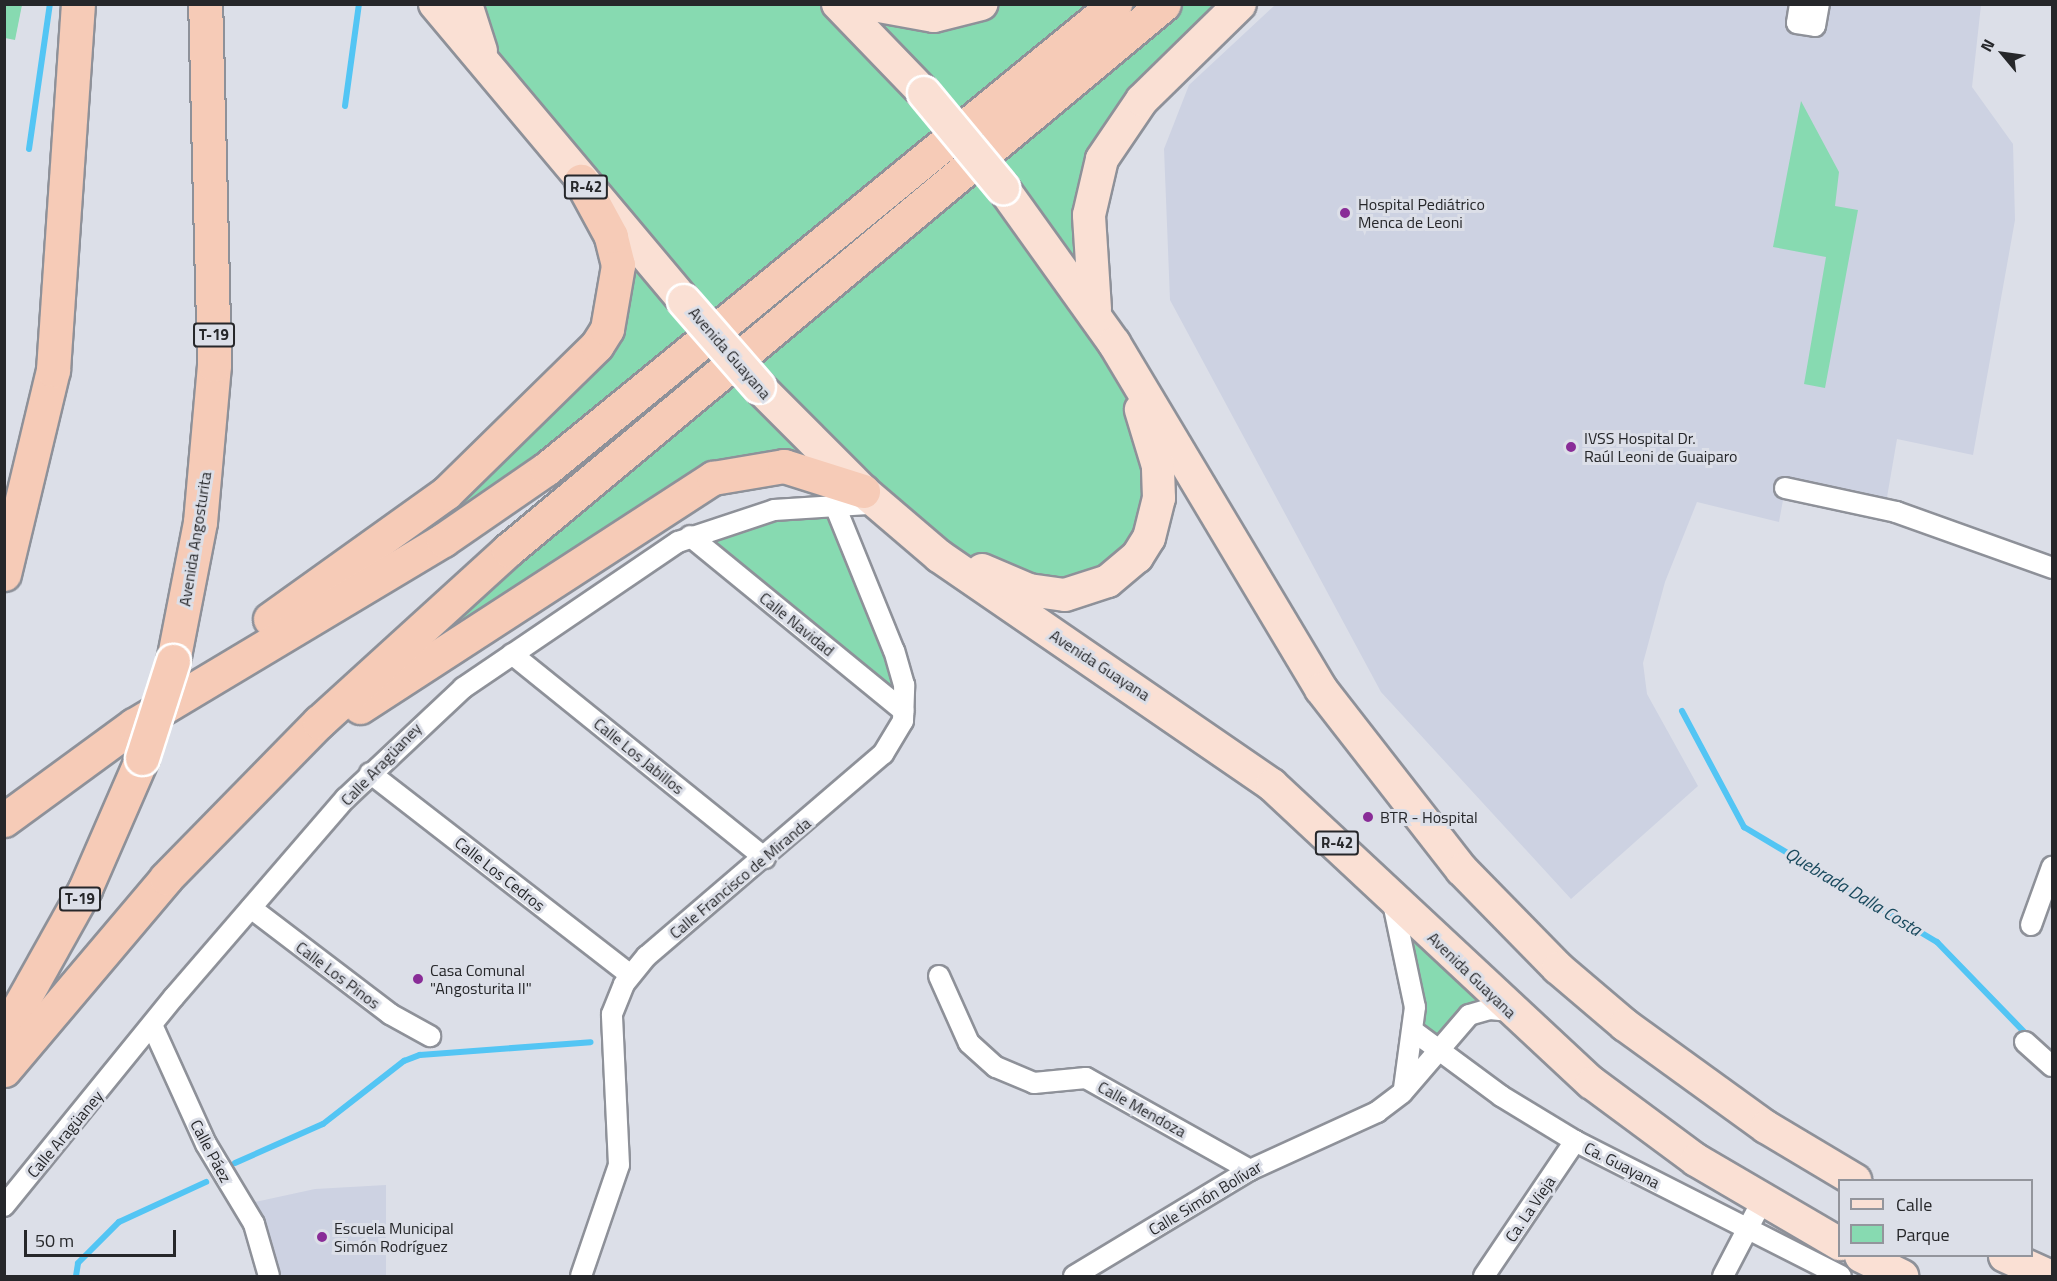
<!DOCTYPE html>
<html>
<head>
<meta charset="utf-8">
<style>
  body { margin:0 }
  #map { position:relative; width:2057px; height:1281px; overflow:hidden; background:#dcdfe8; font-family:"Titillium Web",sans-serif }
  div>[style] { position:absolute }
  .built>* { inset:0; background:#cdd2e2 }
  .green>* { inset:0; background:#87dab1 }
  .stream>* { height:6px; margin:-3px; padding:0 3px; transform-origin:3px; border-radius:3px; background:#53c5f4 }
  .roads { filter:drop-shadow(2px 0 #8e9199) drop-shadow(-2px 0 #8e9199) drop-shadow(0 2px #8e9199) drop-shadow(0 -2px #8e9199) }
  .street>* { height:20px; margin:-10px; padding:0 10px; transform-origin:10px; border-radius:10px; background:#fff }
  .primary>* { height:32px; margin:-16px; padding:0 16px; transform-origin:16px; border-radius:16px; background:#fae0d4 }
  .highway>* { height:33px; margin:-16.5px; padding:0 16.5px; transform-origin:16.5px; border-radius:16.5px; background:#f6cbb7 }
  .bridges { filter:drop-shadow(2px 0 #fff) drop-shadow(-2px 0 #fff) drop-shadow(0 2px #fff) drop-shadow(0 -2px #fff) }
  .primary-bridge>* { height:32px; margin:-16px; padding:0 16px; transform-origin:16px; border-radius:16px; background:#fae0d4 }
  .highway-bridge>* { height:33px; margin:-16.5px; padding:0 16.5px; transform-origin:16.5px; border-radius:16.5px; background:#f6cbb7 }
  .dots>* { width:16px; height:16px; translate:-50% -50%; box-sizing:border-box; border:3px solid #dcdfe8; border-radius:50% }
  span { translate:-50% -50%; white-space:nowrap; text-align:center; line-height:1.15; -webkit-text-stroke:6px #dcdfe8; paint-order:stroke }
  .shield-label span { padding:2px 4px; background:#dcdfe8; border:2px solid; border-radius:4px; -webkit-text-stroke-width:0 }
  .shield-label { font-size:15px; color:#26272a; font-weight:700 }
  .poi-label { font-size:16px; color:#26272a }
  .left { translate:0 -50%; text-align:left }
  .street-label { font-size:16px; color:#26272a }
  .water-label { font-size:18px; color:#1a4a5e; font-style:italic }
  .frame { position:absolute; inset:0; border:6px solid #26272a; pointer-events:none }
  .legend { position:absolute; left:1838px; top:1179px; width:195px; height:78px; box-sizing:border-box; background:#dcdfe8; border:2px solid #93959c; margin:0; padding:8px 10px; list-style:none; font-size:18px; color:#26272a }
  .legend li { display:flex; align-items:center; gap:12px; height:30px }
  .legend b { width:30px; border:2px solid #93959c }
  .north { position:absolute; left:1973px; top:24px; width:60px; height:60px; -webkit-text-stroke:4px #dcdfe8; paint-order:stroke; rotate:299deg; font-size:16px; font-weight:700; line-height:24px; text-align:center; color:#26272a }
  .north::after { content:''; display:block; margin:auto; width:21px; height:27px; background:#26272a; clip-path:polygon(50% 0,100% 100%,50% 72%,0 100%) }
  .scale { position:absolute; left:24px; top:1230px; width:152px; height:27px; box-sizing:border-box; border:3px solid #26272a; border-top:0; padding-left:8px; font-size:18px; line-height:21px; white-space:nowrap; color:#26272a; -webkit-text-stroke:4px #dcdfe8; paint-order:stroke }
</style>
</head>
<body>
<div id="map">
  <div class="built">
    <i style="clip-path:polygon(1275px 5px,1981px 5px,1972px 87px,2013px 144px,2015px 220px,1973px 455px,1897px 439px,1885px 509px,1785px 489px,1779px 522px,1697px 502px,1665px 582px,1643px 663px,1647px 694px,1698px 786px,1571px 899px,1381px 692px,1170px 300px,1164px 149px,1189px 85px)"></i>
    <i style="clip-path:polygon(386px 1185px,386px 1276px,269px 1276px,242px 1205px,315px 1189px)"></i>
  </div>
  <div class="green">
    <i style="clip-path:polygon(4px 5px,22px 5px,15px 40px,5px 38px)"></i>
    <i style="clip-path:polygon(435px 5px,1115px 5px,600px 428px,134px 725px,353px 561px,578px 355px,605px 291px,599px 222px)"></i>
    <i style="clip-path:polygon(1164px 5px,1240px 5px,1124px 123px,1088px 254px,1152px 440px,1137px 557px,1047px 595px,758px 466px,319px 722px)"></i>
    <i style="clip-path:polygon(1801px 101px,1839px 172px,1835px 206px,1858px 210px,1825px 388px,1804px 384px,1826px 257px,1773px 247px)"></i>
    <i style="clip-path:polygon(834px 503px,905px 704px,690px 536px)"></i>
    <i style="clip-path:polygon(1398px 925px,1465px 969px,1490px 1009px,1402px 1093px,1411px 1036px)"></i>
  </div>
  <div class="stream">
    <i style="left:345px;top:106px;width:103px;rotate:-82.2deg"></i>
    <i style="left:29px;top:149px;width:147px;rotate:-81.8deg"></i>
    <i style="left:1682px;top:711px;width:132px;rotate:61.9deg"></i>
    <i style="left:1744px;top:827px;width:225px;rotate:30.8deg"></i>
    <i style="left:1937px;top:942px;width:132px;rotate:45.9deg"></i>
    <i style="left:235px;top:1163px;width:96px;rotate:-23.9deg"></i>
    <i style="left:323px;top:1124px;width:103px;rotate:-37.9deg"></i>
    <i style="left:404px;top:1061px;width:17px;rotate:-21deg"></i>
    <i style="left:420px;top:1055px;width:171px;rotate:-4.3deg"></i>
    <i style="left:76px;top:1276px;width:13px;rotate:-81deg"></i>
    <i style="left:78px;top:1263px;width:58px;rotate:-45deg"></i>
    <i style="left:119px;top:1222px;width:96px;rotate:-24.7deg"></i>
  </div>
  <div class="roads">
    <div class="street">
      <i style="left:1800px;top:4px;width:19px;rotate:99deg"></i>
      <i style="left:1797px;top:23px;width:18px;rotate:9deg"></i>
      <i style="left:1815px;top:26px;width:22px;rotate:-80deg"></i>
      <i style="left:1785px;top:488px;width:114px;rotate:12.2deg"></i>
      <i style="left:1896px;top:512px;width:166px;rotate:19.7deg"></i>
      <i style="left:690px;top:536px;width:276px;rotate:39.3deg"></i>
      <i style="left:512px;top:654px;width:325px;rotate:38.9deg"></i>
      <i style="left:370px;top:773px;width:329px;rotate:37.8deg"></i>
      <i style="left:1393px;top:903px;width:106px;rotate:78.1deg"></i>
      <i style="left:1415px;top:1007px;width:82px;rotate:97.7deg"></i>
      <i style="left:251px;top:908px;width:175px;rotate:37.3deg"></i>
      <i style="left:390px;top:1014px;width:46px;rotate:28.8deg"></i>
      <i style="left:2031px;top:925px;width:62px;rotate:-70.1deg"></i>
      <i style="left:939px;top:976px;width:73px;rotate:65.9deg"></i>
      <i style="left:969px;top:1043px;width:36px;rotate:42deg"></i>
      <i style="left:996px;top:1067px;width:41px;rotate:22.8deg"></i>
      <i style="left:1034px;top:1083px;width:52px;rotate:-5.5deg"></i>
      <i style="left:1086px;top:1078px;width:188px;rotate:29.3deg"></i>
      <i style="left:152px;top:1025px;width:131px;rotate:65.6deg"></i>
      <i style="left:206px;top:1144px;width:93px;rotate:59deg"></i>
      <i style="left:254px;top:1224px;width:54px;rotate:73.9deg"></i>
      <i style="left:1416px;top:1033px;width:106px;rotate:36.5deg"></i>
      <i style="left:1501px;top:1096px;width:87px;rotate:31.3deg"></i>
      <i style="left:1575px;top:1141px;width:298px;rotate:26.9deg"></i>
      <i style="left:2025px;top:1042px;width:36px;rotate:42deg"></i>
      <i style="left:4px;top:1206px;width:269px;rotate:-50.9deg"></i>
      <i style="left:174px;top:997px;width:263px;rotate:-49.2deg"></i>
      <i style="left:346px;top:798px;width:161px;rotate:-43.2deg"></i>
      <i style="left:463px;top:688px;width:260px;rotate:-34.2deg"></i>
      <i style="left:678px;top:542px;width:101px;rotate:-18.4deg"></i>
      <i style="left:774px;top:510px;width:94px;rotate:-3.7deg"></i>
      <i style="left:581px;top:1276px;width:117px;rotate:-71.1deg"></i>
      <i style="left:619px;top:1165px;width:151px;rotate:-92.7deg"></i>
      <i style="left:612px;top:1014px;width:32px;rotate:-68deg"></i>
      <i style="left:624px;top:984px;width:36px;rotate:-51deg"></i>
      <i style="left:647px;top:956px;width:311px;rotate:-40.6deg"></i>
      <i style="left:883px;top:754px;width:39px;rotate:-59deg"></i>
      <i style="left:903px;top:721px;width:36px;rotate:-88deg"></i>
      <i style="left:904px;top:685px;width:35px;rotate:-106deg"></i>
      <i style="left:894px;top:651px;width:160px;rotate:-112.1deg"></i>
      <i style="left:1074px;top:1276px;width:205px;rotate:-31.1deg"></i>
      <i style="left:1250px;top:1170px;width:140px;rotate:-24.5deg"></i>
      <i style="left:1377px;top:1112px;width:31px;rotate:-37deg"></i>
      <i style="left:1402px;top:1093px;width:103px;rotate:-49.3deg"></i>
      <i style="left:1469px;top:1015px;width:22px;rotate:-16deg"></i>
      <i style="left:1490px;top:1009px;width:20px;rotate:6deg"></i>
      <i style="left:1484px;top:1276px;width:163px;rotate:-56deg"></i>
      <i style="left:1723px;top:1276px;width:85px;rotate:-62.5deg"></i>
    </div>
    <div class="primary">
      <i style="left:435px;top:4px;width:388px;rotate:50deg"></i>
      <i style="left:466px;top:4px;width:49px;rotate:72.3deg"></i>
      <i style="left:838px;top:4px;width:124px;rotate:46deg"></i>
      <i style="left:868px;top:4px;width:67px;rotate:10.3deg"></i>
      <i style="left:934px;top:16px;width:49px;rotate:-14.3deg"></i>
      <i style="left:1003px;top:188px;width:191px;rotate:54.4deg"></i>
      <i style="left:1114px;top:343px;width:403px;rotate:59.1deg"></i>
      <i style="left:1321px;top:689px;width:229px;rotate:52.1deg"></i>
      <i style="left:1462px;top:870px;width:137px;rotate:45.6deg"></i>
      <i style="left:1558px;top:968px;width:88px;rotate:40.4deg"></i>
      <i style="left:1625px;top:1025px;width:174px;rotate:35.9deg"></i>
      <i style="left:1766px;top:1127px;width:104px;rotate:30.8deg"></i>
      <i style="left:1095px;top:309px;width:94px;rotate:-93.7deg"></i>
      <i style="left:1089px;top:215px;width:57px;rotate:-76.9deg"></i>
      <i style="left:1102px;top:159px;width:71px;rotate:-55.9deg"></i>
      <i style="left:1142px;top:100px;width:137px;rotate:-44.4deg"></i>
      <i style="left:759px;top:387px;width:147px;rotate:45deg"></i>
      <i style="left:863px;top:491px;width:100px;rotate:40.5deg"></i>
      <i style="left:939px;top:556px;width:404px;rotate:34.5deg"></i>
      <i style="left:1272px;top:785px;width:437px;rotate:43deg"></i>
      <i style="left:1592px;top:1083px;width:129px;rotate:36.5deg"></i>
      <i style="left:1696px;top:1160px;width:167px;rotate:30.3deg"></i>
      <i style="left:982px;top:570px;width:51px;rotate:23.1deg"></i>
      <i style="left:1029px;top:590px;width:36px;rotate:8deg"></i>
      <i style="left:1065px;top:595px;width:45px;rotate:-18deg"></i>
      <i style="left:1108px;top:581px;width:38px;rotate:-40deg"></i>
      <i style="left:1137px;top:557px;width:22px;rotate:-58deg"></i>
      <i style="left:1149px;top:538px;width:41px;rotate:-76deg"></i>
      <i style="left:1159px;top:498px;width:32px;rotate:-92deg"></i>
      <i style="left:1158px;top:466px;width:59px;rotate:-106.9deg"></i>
      <i style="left:1861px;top:1256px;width:46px;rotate:26deg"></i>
      <i style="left:2005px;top:1256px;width:48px;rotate:24.4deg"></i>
    </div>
    <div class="highway">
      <i style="left:4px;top:574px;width:210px;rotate:-76.5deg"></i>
      <i style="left:53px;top:370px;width:367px;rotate:-86.1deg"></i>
      <i style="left:270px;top:619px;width:216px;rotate:-35.6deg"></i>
      <i style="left:446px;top:493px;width:211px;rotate:-44.4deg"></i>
      <i style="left:597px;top:345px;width:19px;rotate:-58deg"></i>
      <i style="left:607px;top:329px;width:65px;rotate:-80.2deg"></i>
      <i style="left:618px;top:265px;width:30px;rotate:-104deg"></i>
      <i style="left:611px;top:236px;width:63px;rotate:-118.6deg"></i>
      <i style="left:173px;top:661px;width:142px;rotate:-79deg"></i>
      <i style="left:200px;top:522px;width:158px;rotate:-84.9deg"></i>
      <i style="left:214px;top:365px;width:361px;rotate:-91.4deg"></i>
      <i style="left:360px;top:707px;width:421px;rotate:-33deg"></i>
      <i style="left:713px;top:478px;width:72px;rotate:-9.6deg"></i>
      <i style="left:784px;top:466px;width:83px;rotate:17.6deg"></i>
      <i style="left:4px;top:820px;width:161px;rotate:-36.2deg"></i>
      <i style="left:134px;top:725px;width:360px;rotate:-30.9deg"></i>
      <i style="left:443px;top:540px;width:125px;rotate:-34.6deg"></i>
      <i style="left:546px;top:469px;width:735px;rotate:-39.26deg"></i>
      <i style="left:4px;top:1034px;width:166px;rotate:-60.8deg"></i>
      <i style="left:85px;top:889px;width:143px;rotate:-66.5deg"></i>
      <i style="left:4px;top:1070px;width:251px;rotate:-49.8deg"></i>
      <i style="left:166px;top:878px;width:219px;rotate:-45.6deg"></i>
      <i style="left:319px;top:722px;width:256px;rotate:-42.3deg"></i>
      <i style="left:508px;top:550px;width:853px;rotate:-39.77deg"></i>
    </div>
  </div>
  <div class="bridges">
    <div class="primary-bridge">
      <i style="left:924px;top:93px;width:124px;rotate:50.3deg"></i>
      <i style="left:684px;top:301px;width:114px;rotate:48.9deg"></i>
    </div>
    <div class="highway-bridge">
      <i style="left:142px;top:758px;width:102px;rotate:-72.3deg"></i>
    </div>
  </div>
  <div class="dots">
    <i style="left:1345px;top:213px;background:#892c97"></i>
    <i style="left:1571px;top:447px;background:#892c97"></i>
    <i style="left:1368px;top:817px;background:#892c97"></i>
    <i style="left:418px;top:979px;background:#892c97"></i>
    <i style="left:322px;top:1237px;background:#892c97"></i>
  </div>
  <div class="shield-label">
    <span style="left:586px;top:187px">R-42</span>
    <span style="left:214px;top:335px">T-19</span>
    <span style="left:1337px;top:843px">R-42</span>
    <span style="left:80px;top:899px">T-19</span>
  </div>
  <div class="poi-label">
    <span class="left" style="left:1358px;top:213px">Hospital Pediátrico<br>Menca de Leoni</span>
    <span class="left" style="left:1584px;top:447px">IVSS Hospital Dr.<br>Raúl Leoni de Guaiparo</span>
    <span class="left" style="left:1380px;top:817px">BTR - Hospital</span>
    <span class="left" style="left:430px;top:979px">Casa Comunal<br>"Angosturita II"</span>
    <span class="left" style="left:334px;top:1237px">Escuela Municipal<br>Simón Rodríguez</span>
  </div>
  <div class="street-label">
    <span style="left:730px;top:353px;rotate:49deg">Avenida Guayana</span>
    <span style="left:195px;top:539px;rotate:-81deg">Avenida Angosturita</span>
    <span style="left:797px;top:624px;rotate:39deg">Calle Navidad</span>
    <span style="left:1100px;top:665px;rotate:33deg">Avenida Guayana</span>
    <span style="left:639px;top:756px;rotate:39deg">Calle Los Jabillos</span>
    <span style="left:381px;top:764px;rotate:-46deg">Calle Aragüaney</span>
    <span style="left:500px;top:874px;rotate:38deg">Calle Los Cedros</span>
    <span style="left:740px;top:878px;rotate:-40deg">Calle Francisco de Miranda</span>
    <span style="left:338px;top:975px;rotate:37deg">Calle Los Pinos</span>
    <span style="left:1472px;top:975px;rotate:44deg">Avenida Guayana</span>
    <span style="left:1142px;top:1109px;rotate:29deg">Calle Mendoza</span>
    <span style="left:65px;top:1134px;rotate:-50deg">Calle Aragüaney</span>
    <span style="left:211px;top:1151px;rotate:62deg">Calle Páez</span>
    <span style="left:1622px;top:1165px;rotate:27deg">Ca. Guayana</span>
    <span style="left:1205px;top:1198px;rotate:-31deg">Calle Simón Bolívar</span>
    <span style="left:1530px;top:1209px;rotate:-56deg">Ca. La Vieja</span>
  </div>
  <div class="water-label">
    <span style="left:1853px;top:892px;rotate:31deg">Quebrada Dalla Costa</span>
  </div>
  <div class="frame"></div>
  <ul class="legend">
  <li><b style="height:8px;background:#fae0d4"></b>Calle</li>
  <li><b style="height:16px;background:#87dab1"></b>Parque</li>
  </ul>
  <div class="north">N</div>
  <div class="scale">50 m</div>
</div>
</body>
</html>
